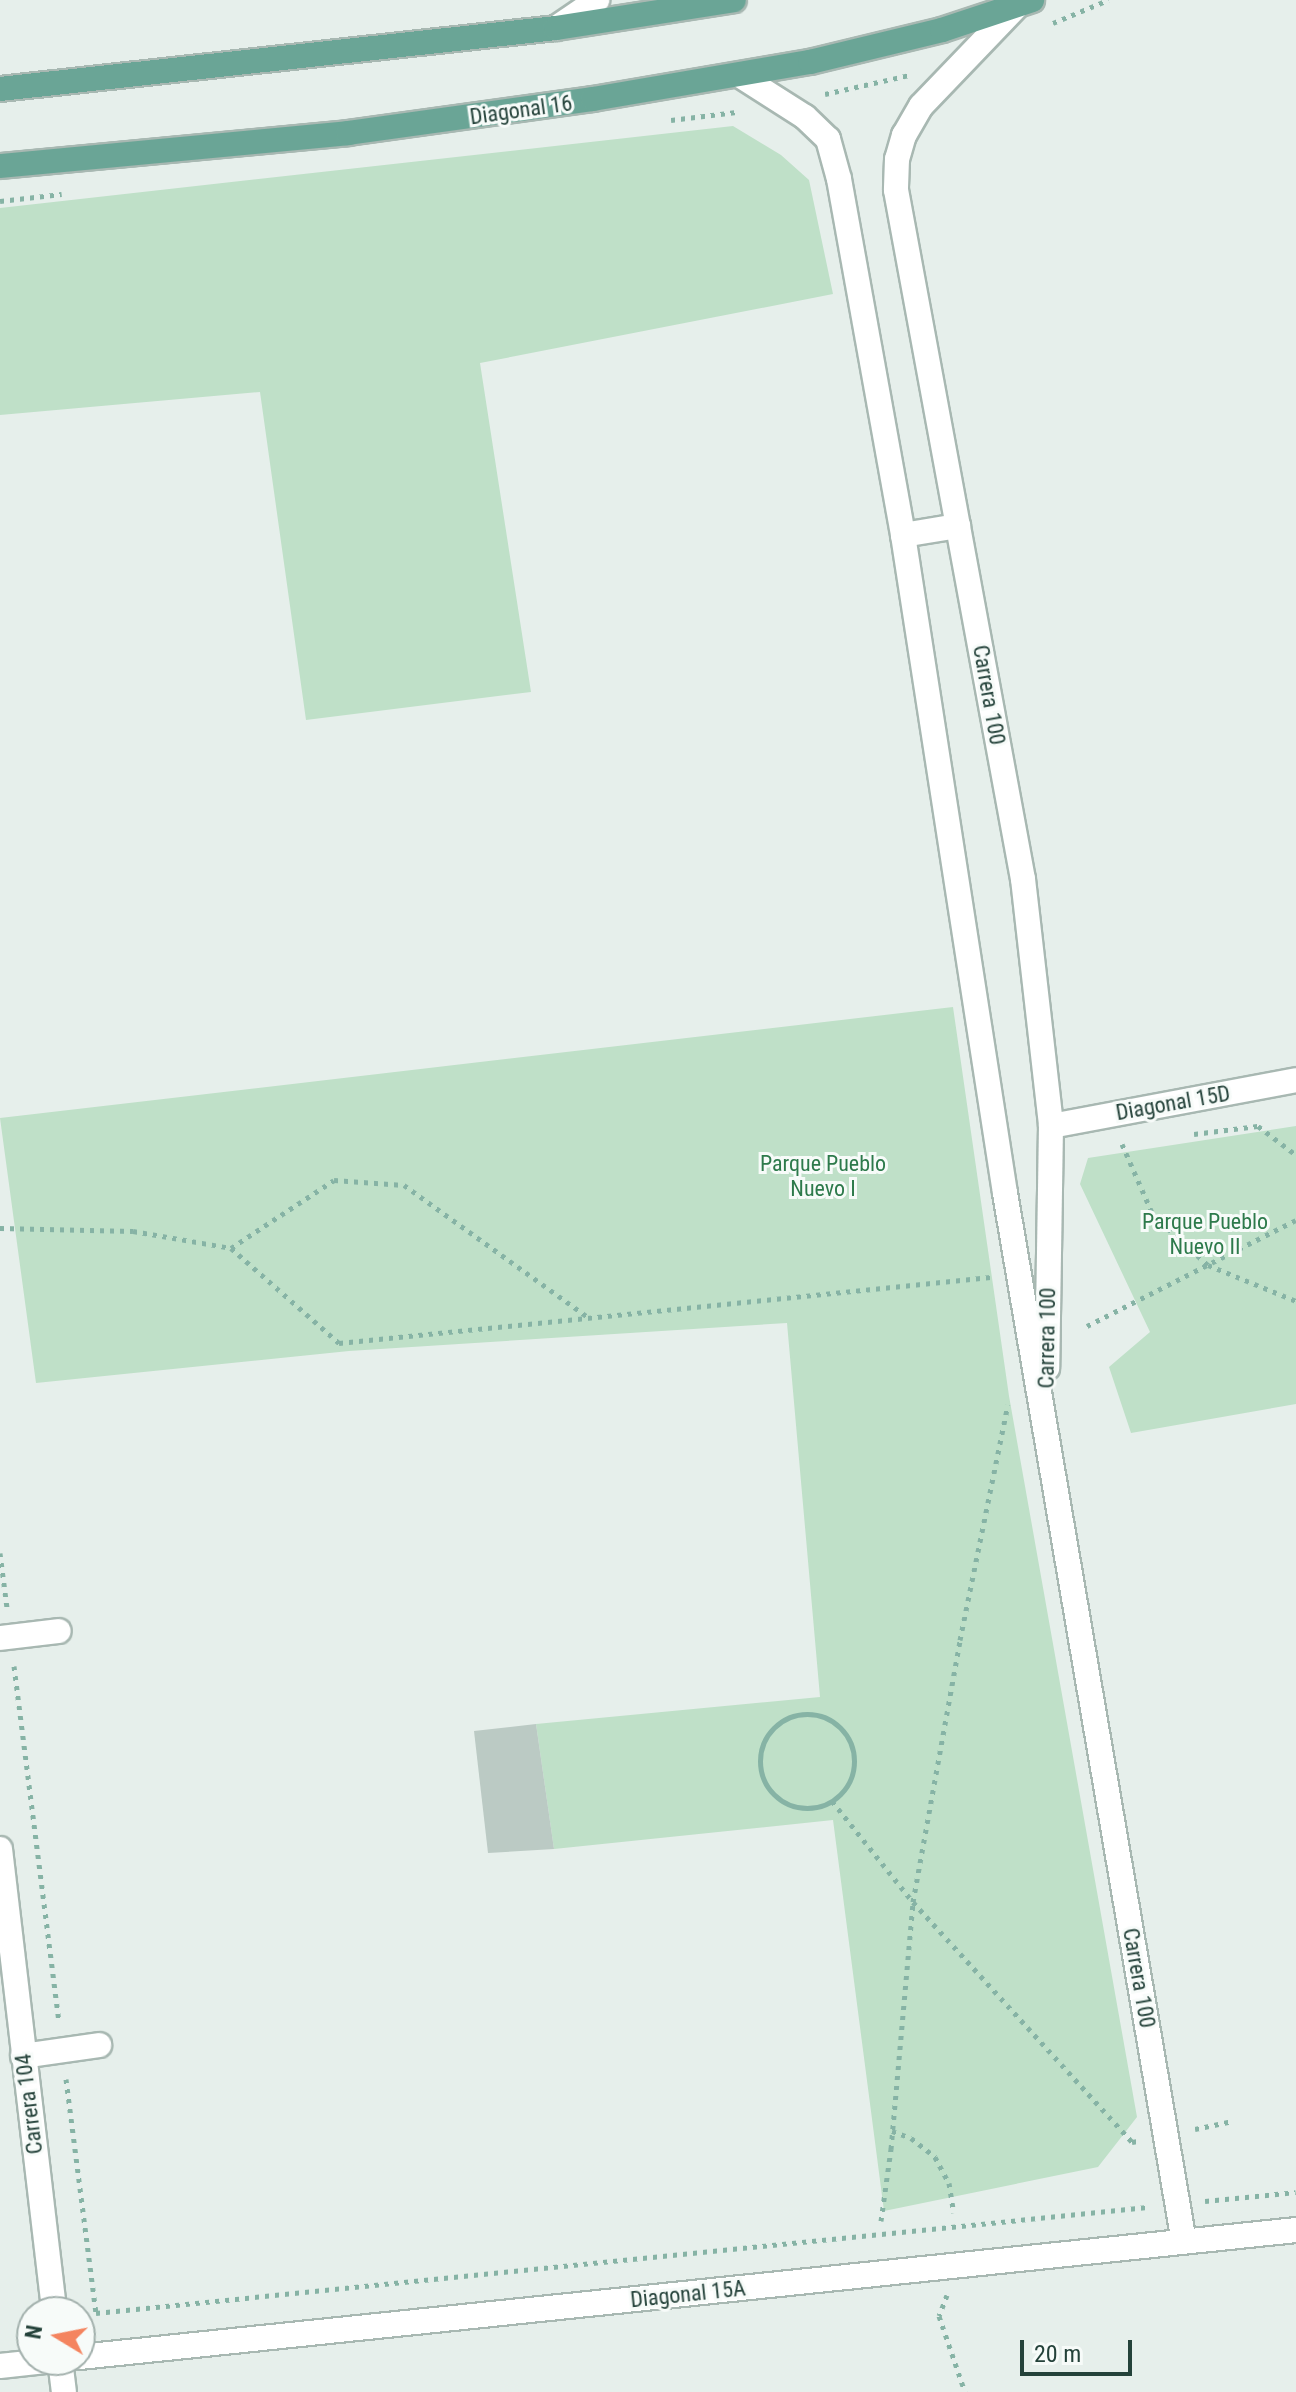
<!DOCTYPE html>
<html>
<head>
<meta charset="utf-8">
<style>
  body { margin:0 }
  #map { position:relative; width:1296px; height:2392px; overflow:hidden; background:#e6efeb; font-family:"Roboto Condensed",sans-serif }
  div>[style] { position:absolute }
  .green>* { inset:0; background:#bfe0c8 }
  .building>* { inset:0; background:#bbcac4 }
  .path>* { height:5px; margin-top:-2.5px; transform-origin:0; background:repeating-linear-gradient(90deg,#86b3a5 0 4px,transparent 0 10px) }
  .path>.ring { margin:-2.5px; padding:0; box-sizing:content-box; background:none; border:5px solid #86b3a5; border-radius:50% }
  .roads { filter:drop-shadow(2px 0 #a8b8b2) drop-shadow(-2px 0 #a8b8b2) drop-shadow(0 2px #a8b8b2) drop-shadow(0 -2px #a8b8b2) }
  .minor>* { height:24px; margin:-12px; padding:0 12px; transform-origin:12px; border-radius:12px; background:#fff }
  .major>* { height:24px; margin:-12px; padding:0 12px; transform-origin:12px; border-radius:12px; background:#6aa596 }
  span { translate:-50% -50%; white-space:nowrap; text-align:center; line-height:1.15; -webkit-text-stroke:6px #f7fbf9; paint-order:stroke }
  .street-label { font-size:22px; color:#24423a }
  .park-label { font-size:22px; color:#2d7a4b }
  .north { position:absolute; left:16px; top:2296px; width:80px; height:80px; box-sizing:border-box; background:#f7fbf9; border:2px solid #a3b1ad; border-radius:50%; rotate:280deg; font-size:22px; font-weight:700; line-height:32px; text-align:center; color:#24423a }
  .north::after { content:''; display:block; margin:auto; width:28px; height:36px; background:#f4845f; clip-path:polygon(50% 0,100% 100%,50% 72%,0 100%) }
  .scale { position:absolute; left:1020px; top:2340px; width:112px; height:36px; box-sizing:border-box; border:4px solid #24423a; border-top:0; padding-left:10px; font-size:24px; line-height:28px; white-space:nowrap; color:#24423a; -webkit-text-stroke:6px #f7fbf9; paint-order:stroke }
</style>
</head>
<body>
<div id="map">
  <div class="green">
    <i style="clip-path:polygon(733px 126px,781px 155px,809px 180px,833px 294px,480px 363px,531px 692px,306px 720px,260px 392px,0 415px,0 208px)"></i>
    <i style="clip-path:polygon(953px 1007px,1009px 1396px,1137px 2117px,1098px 2167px,884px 2211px,833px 1820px,554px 1849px,536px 1724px,820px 1697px,787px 1323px,349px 1351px,36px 1383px,0 1118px)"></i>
    <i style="clip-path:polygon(1296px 1126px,1296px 1404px,1131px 1433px,1109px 1367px,1150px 1332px,1080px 1184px,1088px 1158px)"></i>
  </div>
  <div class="building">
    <i style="clip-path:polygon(536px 1724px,554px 1849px,488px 1853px,474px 1731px)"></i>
  </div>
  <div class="path">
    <i style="left:1053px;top:23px;width:60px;rotate:-22.7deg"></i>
    <i style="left:825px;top:94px;width:86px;rotate:-12.7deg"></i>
    <i style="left:671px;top:120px;width:66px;rotate:-6.9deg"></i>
    <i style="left:0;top:201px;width:62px;rotate:-6.4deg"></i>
    <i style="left:1194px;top:1134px;width:64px;rotate:-7.1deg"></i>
    <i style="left:1258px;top:1126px;width:48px;rotate:37.3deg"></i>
    <i style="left:1122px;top:1144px;width:77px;rotate:66.4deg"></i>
    <i style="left:1153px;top:1215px;width:74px;rotate:42.3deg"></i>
    <i style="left:1208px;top:1265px;width:95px;rotate:22.2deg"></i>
    <i style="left:0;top:1228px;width:133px;rotate:1.3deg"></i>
    <i style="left:133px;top:1231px;width:99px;rotate:9.8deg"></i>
    <i style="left:231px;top:1248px;width:123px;rotate:-33.4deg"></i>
    <i style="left:334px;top:1180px;width:70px;rotate:4.1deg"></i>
    <i style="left:404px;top:1185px;width:228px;rotate:35.7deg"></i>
    <i style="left:231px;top:1248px;width:144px;rotate:41.3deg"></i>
    <i style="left:339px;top:1343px;width:655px;rotate:-5.78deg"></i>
    <i style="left:1087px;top:1326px;width:234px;rotate:-26.9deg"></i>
    <i style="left:0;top:1553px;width:55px;rotate:82.7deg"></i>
    <i style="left:14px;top:1666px;width:358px;rotate:82.8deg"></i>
    <i class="ring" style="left:760px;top:1714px;width:89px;height:89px"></i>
    <i style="left:832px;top:1801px;width:129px;rotate:51.3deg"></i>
    <i style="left:913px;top:1902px;width:325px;rotate:47.6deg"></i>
    <i style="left:1132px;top:2142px;width:6px;rotate:-9deg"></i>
    <i style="left:66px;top:2079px;width:236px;rotate:82.7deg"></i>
    <i style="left:96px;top:2313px;width:1057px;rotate:-5.75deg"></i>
    <i style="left:1195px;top:2129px;width:35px;rotate:-12deg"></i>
    <i style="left:892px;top:2131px;width:20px;rotate:20deg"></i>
    <i style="left:911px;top:2138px;width:31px;rotate:38deg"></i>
    <i style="left:935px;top:2157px;width:30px;rotate:62deg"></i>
    <i style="left:949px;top:2183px;width:30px;rotate:81deg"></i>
    <i style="left:1205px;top:2201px;width:91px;rotate:-5.6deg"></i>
    <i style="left:881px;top:2221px;width:73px;rotate:-82.1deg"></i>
    <i style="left:891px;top:2149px;width:248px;rotate:-84.9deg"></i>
    <i style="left:913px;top:1902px;width:266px;rotate:-79.8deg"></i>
    <i style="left:960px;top:1640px;width:240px;rotate:-78.5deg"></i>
    <i style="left:947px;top:2295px;width:22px;rotate:111deg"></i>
    <i style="left:939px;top:2316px;width:80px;rotate:71.1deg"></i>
  </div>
  <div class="roads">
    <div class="minor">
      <i style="left:1016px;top:7px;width:137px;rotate:133.8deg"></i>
      <i style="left:921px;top:106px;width:34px;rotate:120deg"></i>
      <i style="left:904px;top:135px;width:25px;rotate:106deg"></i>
      <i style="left:897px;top:159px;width:31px;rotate:92deg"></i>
      <i style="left:896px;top:190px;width:701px;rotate:79.56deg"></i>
      <i style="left:1023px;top:879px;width:249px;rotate:83.5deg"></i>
      <i style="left:1051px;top:1126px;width:242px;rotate:90.9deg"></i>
      <i style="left:556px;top:28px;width:50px;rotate:-34.3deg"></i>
      <i style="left:739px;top:75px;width:78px;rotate:32.5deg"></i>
      <i style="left:805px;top:117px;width:32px;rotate:44deg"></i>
      <i style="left:828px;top:139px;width:41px;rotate:74.6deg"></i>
      <i style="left:839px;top:179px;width:362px;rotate:79.8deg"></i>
      <i style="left:903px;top:535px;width:666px;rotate:81.19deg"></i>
      <i style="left:1005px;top:1193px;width:1064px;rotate:80.32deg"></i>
      <i style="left:903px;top:535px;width:56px;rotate:-9.3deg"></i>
      <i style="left:1051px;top:1126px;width:249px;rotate:-10.6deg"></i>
      <i style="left:0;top:1638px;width:59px;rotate:-6.8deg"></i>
      <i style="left:0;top:1849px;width:466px;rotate:83.3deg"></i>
      <i style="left:23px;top:2056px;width:77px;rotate:-8.2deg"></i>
      <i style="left:80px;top:2357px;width:1223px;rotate:-5.96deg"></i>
      <i style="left:60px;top:2360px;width:32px;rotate:83deg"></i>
      <i style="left:0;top:2366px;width:55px;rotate:-6.2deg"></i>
    </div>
    <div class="major">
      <i style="left:0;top:89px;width:559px;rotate:-6.26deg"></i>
      <i style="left:556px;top:28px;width:180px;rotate:-8.9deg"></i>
      <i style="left:0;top:166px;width:350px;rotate:-5.4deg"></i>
      <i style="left:348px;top:133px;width:247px;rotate:-7.9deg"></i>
      <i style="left:593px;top:99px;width:220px;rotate:-9.7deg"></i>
      <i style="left:810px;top:62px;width:136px;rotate:-13.6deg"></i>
      <i style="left:942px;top:30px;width:95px;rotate:-18.4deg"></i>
    </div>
  </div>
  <div class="street-label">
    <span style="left:521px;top:110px;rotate:-8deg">Diagonal 16</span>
    <span style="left:989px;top:695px;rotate:80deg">Carrera 100</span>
    <span style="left:1173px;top:1103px;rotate:-10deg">Diagonal 15D</span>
    <span style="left:1047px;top:1338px;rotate:-89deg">Carrera 100</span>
    <span style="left:1139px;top:1978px;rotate:80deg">Carrera 100</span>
    <span style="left:29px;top:2104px;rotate:-97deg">Carrera 104</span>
    <span style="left:688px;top:2294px;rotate:-6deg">Diagonal 15A</span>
  </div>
  <div class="park-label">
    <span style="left:823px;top:1176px">Parque Pueblo<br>Nuevo I</span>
    <span style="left:1205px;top:1234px">Parque Pueblo<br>Nuevo II</span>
  </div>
  <div class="north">N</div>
  <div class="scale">20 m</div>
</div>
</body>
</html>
